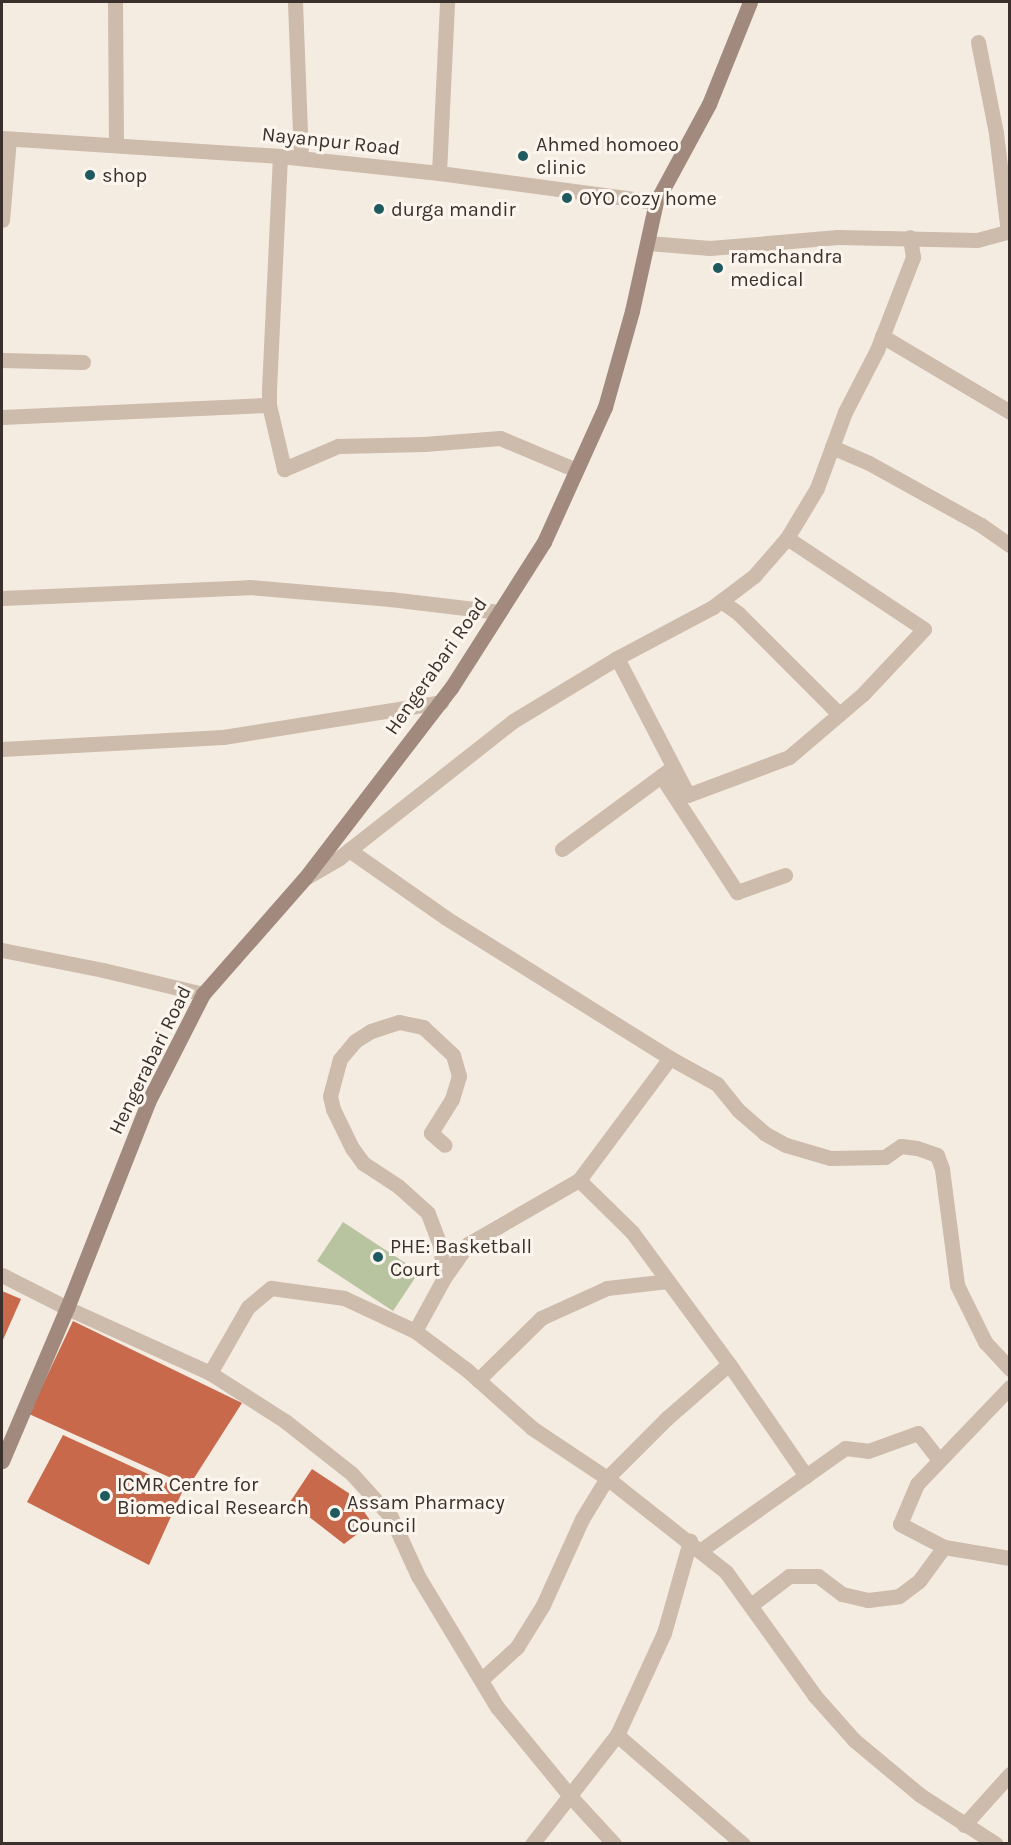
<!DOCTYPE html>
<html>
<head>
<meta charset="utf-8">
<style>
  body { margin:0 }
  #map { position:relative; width:1011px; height:1845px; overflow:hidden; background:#f4ebe1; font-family:Karla,sans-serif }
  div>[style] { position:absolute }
  .green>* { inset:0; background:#b8c4a0 }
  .building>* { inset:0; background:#c8694b }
  .minor>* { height:15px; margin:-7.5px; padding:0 7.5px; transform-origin:7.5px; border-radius:7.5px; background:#cdbbac }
  .tertiary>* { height:15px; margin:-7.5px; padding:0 7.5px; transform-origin:7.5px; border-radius:7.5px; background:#cdbbac }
  .secondary>* { height:15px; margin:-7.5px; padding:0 7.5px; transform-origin:7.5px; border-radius:7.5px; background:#a18a7d }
  .dots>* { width:16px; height:16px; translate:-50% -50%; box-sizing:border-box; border:3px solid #fbf5ee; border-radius:50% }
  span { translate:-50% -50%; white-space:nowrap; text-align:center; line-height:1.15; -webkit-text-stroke:6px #fbf5ee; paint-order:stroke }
  .street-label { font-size:20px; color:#3b302b }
  .poi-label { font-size:20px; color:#3b302b }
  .left { translate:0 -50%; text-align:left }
  .frame { position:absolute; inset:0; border:3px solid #3b302b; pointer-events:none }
</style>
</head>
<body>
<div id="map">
  <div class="green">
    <i style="clip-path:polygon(343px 1222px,419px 1272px,393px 1311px,317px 1261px)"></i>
  </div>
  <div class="building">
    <i style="clip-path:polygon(2px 1291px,21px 1299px,2px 1342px)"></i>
    <i style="clip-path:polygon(73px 1321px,242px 1403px,189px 1486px,29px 1414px)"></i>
    <i style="clip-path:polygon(63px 1435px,183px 1490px,149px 1565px,27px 1502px)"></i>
    <i style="clip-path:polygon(312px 1469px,353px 1496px,372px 1523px,344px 1544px,290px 1502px)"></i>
  </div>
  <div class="minor">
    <i style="left:115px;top:2px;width:143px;rotate:89.6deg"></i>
    <i style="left:295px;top:2px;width:156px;rotate:87.8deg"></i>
    <i style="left:978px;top:42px;width:93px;rotate:78.8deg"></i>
    <i style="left:996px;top:133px;width:100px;rotate:83.1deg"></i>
    <i style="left:2px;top:138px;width:279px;rotate:3.7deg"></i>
    <i style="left:280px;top:156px;width:160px;rotate:6.1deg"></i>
    <i style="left:439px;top:173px;width:219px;rotate:7.6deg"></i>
    <i style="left:280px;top:156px;width:233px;rotate:92.7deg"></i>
    <i style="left:269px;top:389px;width:16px;rotate:90deg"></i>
    <i style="left:269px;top:405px;width:66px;rotate:76.8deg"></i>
    <i style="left:284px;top:469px;width:59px;rotate:-23.1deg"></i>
    <i style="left:338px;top:446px;width:86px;rotate:-1.3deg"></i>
    <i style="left:424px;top:444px;width:76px;rotate:-4.5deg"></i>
    <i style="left:500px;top:438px;width:82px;rotate:22.8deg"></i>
    <i style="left:439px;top:173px;width:171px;rotate:-87.3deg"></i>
    <i style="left:2px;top:220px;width:81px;rotate:-85.1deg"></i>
    <i style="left:648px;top:243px;width:62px;rotate:4.6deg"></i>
    <i style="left:710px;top:248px;width:128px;rotate:-4.9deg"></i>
    <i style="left:838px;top:237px;width:139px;rotate:1.2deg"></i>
    <i style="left:977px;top:240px;width:34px;rotate:-15deg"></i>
    <i style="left:882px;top:336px;width:149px;rotate:30.7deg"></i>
    <i style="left:2px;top:360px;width:81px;rotate:1.4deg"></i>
    <i style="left:2px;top:417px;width:267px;rotate:-2.6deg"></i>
    <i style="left:832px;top:447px;width:40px;rotate:23.4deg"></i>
    <i style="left:869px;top:463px;width:128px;rotate:29deg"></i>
    <i style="left:981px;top:525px;width:35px;rotate:35deg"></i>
    <i style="left:2px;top:598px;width:247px;rotate:-2.5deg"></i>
    <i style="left:249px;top:587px;width:142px;rotate:4.9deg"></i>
    <i style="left:390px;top:599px;width:110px;rotate:6.8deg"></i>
    <i style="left:721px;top:601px;width:21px;rotate:35deg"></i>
    <i style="left:738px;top:613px;width:143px;rotate:45deg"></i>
    <i style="left:617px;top:658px;width:154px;rotate:62.6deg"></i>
    <i style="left:688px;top:795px;width:108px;rotate:-20.6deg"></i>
    <i style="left:789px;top:757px;width:97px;rotate:-40.4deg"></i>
    <i style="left:863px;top:694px;width:89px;rotate:-46.8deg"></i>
    <i style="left:924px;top:629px;width:164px;rotate:-146.4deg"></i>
    <i style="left:2px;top:749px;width:221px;rotate:-3.1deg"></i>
    <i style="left:223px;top:737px;width:221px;rotate:-9.1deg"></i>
    <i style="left:661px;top:776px;width:139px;rotate:56.8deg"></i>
    <i style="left:737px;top:892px;width:51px;rotate:-19.5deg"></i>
    <i style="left:562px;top:849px;width:133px;rotate:-36.4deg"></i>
    <i style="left:349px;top:850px;width:118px;rotate:35deg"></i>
    <i style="left:446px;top:918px;width:264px;rotate:32deg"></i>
    <i style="left:670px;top:1058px;width:54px;rotate:29deg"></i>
    <i style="left:717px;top:1084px;width:33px;rotate:51deg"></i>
    <i style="left:738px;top:1110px;width:35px;rotate:41deg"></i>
    <i style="left:764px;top:1133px;width:25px;rotate:29deg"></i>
    <i style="left:786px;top:1145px;width:46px;rotate:16.5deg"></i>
    <i style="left:830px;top:1158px;width:55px;rotate:-1deg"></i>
    <i style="left:885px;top:1157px;width:19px;rotate:-35deg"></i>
    <i style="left:901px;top:1146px;width:16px;rotate:7deg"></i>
    <i style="left:917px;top:1148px;width:21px;rotate:19deg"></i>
    <i style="left:937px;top:1155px;width:15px;rotate:70deg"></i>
    <i style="left:942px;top:1169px;width:117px;rotate:82.6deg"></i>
    <i style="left:957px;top:1285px;width:64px;rotate:63.8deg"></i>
    <i style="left:985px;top:1342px;width:37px;rotate:47deg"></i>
    <i style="left:305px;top:878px;width:39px;rotate:-30deg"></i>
    <i style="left:339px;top:858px;width:221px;rotate:-38.2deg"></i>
    <i style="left:513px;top:721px;width:122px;rotate:-31.2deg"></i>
    <i style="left:617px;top:658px;width:109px;rotate:-28deg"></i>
    <i style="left:713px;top:607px;width:51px;rotate:-37.1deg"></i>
    <i style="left:754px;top:576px;width:50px;rotate:-49deg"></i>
    <i style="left:787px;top:538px;width:58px;rotate:-59deg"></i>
    <i style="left:817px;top:488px;width:81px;rotate:-69.8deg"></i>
    <i style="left:845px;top:412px;width:70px;rotate:-62.7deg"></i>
    <i style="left:877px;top:350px;width:100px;rotate:-68.8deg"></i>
    <i style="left:913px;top:257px;width:20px;rotate:-99deg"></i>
    <i style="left:2px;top:950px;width:103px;rotate:11.2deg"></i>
    <i style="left:103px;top:970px;width:103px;rotate:13.5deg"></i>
    <i style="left:579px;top:1180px;width:152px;rotate:-53.3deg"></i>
    <i style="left:444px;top:1278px;width:33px;rotate:-97deg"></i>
    <i style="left:440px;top:1245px;width:34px;rotate:-111deg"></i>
    <i style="left:428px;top:1213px;width:40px;rotate:-138deg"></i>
    <i style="left:398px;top:1186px;width:42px;rotate:-146.7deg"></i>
    <i style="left:363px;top:1163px;width:19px;rotate:-126deg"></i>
    <i style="left:352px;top:1148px;width:43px;rotate:-116deg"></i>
    <i style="left:333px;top:1109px;width:13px;rotate:-103deg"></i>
    <i style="left:330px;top:1096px;width:38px;rotate:-75deg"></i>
    <i style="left:340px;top:1059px;width:23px;rotate:-50deg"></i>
    <i style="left:355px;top:1041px;width:19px;rotate:-32deg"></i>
    <i style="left:371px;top:1031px;width:29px;rotate:-18deg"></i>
    <i style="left:399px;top:1022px;width:25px;rotate:12deg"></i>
    <i style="left:423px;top:1027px;width:41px;rotate:43deg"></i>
    <i style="left:453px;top:1055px;width:22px;rotate:74deg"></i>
    <i style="left:459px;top:1076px;width:24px;rotate:107deg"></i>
    <i style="left:452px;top:1099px;width:40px;rotate:122deg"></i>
    <i style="left:431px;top:1133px;width:18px;rotate:41deg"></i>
    <i style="left:67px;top:1308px;width:157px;rotate:24.4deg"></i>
    <i style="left:210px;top:1373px;width:89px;rotate:32.6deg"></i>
    <i style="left:285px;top:1421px;width:85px;rotate:38.3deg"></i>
    <i style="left:352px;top:1474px;width:58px;rotate:47.8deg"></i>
    <i style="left:391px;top:1517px;width:65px;rotate:65.4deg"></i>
    <i style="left:418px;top:1576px;width:153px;rotate:58.9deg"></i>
    <i style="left:497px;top:1707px;width:117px;rotate:50.6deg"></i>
    <i style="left:571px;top:1797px;width:64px;rotate:47.5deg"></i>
    <i style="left:415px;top:1331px;width:60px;rotate:-61.3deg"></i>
    <i style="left:444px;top:1278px;width:42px;rotate:-54.8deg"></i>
    <i style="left:468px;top:1244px;width:128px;rotate:-30deg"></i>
    <i style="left:579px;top:1180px;width:74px;rotate:44.5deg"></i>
    <i style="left:632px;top:1232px;width:164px;rotate:53.7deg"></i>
    <i style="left:729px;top:1364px;width:136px;rotate:55.5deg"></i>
    <i style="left:210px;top:1373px;width:76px;rotate:-60.1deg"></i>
    <i style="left:248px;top:1307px;width:30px;rotate:-40deg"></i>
    <i style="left:271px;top:1288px;width:74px;rotate:7.8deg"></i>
    <i style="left:344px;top:1298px;width:78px;rotate:24.9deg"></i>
    <i style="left:415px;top:1331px;width:65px;rotate:36.9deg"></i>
    <i style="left:467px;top:1370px;width:87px;rotate:41.7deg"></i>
    <i style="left:532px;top:1428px;width:90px;rotate:33.7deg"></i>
    <i style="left:607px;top:1478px;width:152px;rotate:38.3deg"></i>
    <i style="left:726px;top:1572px;width:153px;rotate:54.3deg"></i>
    <i style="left:815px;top:1696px;width:59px;rotate:48.4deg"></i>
    <i style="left:854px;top:1740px;width:86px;rotate:39.8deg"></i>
    <i style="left:920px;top:1795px;width:90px;rotate:32.8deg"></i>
    <i style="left:478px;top:1380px;width:88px;rotate:-44.5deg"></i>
    <i style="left:541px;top:1318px;width:72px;rotate:-24.4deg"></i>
    <i style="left:607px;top:1288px;width:61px;rotate:-6.5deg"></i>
    <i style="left:1010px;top:1387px;width:134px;rotate:133.8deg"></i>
    <i style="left:917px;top:1484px;width:43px;rotate:113deg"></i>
    <i style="left:900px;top:1524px;width:50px;rotate:27.6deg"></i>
    <i style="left:944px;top:1547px;width:67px;rotate:9.5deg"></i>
    <i style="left:701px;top:1550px;width:176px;rotate:-35.3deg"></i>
    <i style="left:845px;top:1448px;width:23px;rotate:7deg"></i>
    <i style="left:868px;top:1451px;width:53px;rotate:-19.8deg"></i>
    <i style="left:918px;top:1433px;width:34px;rotate:52deg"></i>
    <i style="left:751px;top:1605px;width:48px;rotate:-37.3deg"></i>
    <i style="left:789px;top:1576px;width:29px"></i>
    <i style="left:818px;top:1576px;width:30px;rotate:37deg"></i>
    <i style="left:842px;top:1594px;width:27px;rotate:13deg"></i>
    <i style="left:868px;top:1600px;width:31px;rotate:-7deg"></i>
    <i style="left:899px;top:1596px;width:25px;rotate:-37deg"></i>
    <i style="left:919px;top:1581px;width:42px;rotate:-53.7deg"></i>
    <i style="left:483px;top:1678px;width:46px;rotate:-42.4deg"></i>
    <i style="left:517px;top:1647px;width:49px;rotate:-58.2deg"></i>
    <i style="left:543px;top:1605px;width:94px;rotate:-65.6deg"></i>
    <i style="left:582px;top:1519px;width:48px;rotate:-58.6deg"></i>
    <i style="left:607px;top:1478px;width:85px;rotate:-45deg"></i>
    <i style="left:667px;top:1418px;width:82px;rotate:-41.1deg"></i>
    <i style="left:617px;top:1735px;width:167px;rotate:40.9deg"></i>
    <i style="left:964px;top:1825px;width:69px;rotate:-48deg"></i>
    <i style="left:532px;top:1844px;width:138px;rotate:-52.1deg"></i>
    <i style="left:617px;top:1735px;width:112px;rotate:-65.3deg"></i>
    <i style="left:664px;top:1633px;width:96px;rotate:-74.2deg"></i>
  </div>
  <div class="tertiary">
    <i style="left:2px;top:1275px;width:73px;rotate:26.9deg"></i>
  </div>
  <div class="secondary">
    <i style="left:2px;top:1461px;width:166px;rotate:-67deg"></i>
    <i style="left:67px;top:1308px;width:221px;rotate:-68.5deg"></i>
    <i style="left:148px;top:1102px;width:121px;rotate:-63deg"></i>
    <i style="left:203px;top:994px;width:154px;rotate:-48.7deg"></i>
    <i style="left:305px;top:878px;width:240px;rotate:-52.5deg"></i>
    <i style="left:451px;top:688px;width:173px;rotate:-57.5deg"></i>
    <i style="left:544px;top:542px;width:148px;rotate:-65.7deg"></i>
    <i style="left:605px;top:407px;width:100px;rotate:-74.3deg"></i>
    <i style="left:632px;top:311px;width:112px;rotate:-77.6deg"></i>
    <i style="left:656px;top:202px;width:111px;rotate:-61.6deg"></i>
    <i style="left:709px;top:104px;width:110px;rotate:-68.1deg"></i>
  </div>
  <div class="dots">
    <i style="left:523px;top:156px;background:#1f5a5e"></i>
    <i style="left:90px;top:175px;background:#1f5a5e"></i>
    <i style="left:567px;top:198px;background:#1f5a5e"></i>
    <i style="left:379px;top:209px;background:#1f5a5e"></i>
    <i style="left:718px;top:268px;background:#1f5a5e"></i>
    <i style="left:378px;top:1257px;background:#1f5a5e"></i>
    <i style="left:105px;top:1496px;background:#1f5a5e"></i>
    <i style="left:335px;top:1513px;background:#1f5a5e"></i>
  </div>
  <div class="street-label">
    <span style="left:331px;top:141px;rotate:6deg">Nayanpur Road</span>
    <span style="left:436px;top:666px;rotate:-55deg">Hengerabari Road</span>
    <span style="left:150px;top:1060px;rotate:-64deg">Hengerabari Road</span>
  </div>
  <div class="poi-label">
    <span class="left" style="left:536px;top:156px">Ahmed homoeo<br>clinic</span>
    <span class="left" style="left:102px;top:175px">shop</span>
    <span class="left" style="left:579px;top:198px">OYO cozy home</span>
    <span class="left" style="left:391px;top:209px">durga mandir</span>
    <span class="left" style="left:730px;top:268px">ramchandra<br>medical</span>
    <span class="left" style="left:390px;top:1258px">PHE: Basketball<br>Court</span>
    <span class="left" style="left:117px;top:1496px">ICMR Centre for<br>Biomedical Research</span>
    <span class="left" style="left:347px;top:1514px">Assam Pharmacy<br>Council</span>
  </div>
  <div class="frame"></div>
</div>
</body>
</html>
